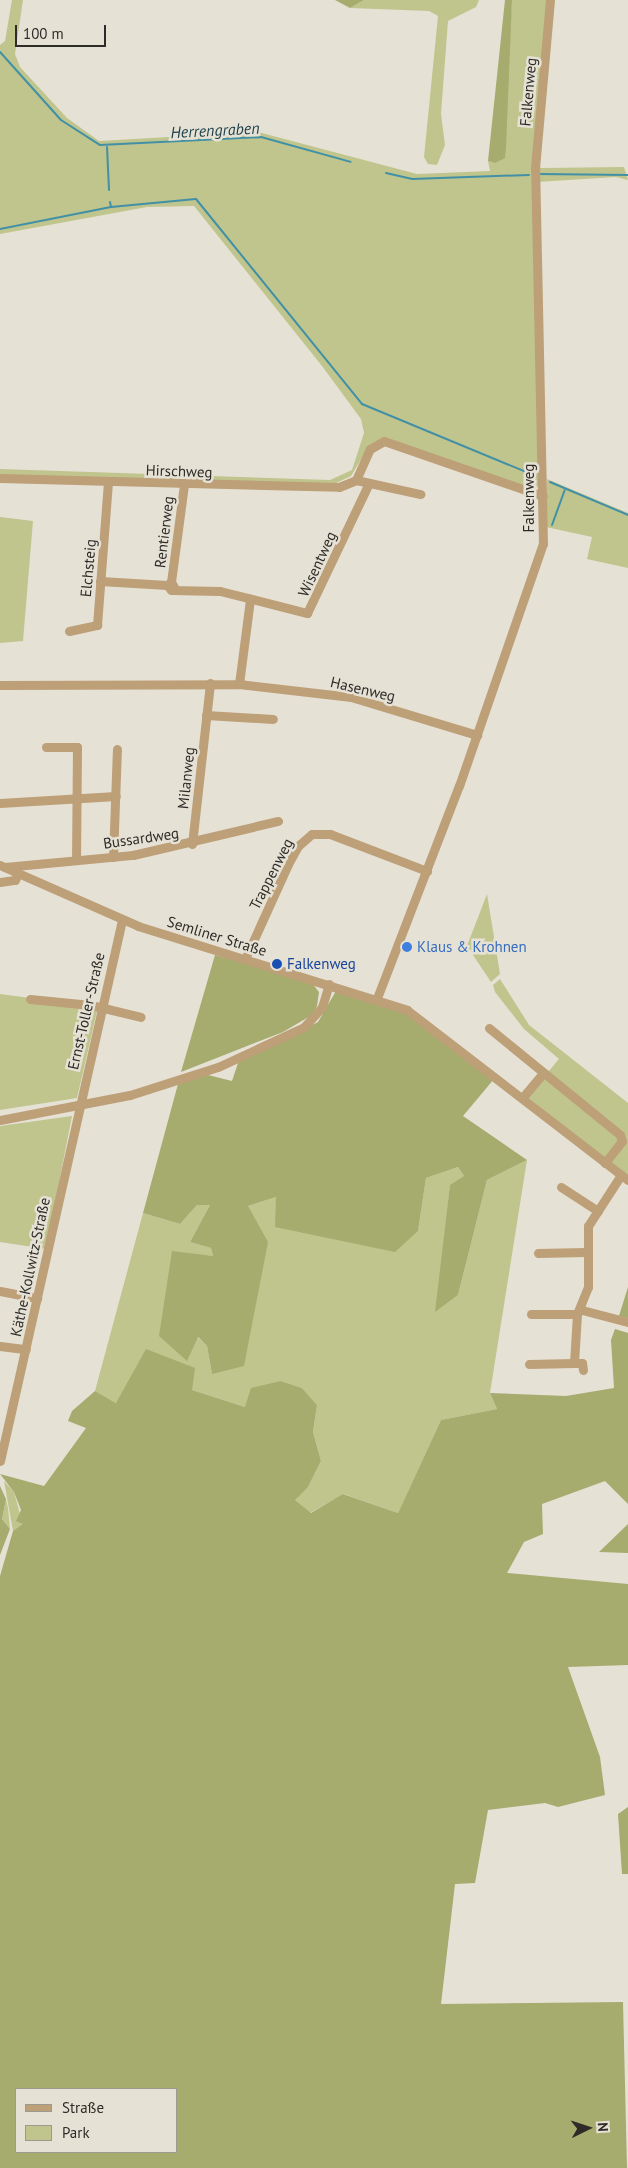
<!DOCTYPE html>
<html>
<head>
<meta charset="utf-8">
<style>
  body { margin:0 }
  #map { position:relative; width:628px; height:2168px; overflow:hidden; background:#e6e1d5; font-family:"PT Sans",sans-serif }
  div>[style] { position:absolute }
  .green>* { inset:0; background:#bfc58d }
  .forest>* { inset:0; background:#a6ab6e }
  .stream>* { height:2px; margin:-1px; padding:0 1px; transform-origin:1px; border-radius:1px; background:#4290a6 }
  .minor>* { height:9px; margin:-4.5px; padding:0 4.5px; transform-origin:4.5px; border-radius:4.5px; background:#bd9f78 }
  .dots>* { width:14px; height:14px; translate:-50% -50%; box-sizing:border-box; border:2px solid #e6e1d5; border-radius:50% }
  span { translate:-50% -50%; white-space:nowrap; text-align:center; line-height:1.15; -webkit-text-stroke:5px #e6e1d5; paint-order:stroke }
  .street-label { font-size:15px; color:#2e2c28 }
  .shop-label { font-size:15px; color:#366cbe }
  .left { translate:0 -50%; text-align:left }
  .transit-label { font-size:15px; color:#164399 }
  .water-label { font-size:16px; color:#1a3f49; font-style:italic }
  .legend { position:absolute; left:15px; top:2088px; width:162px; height:65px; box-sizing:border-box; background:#e6e1d5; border:1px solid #9c9990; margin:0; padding:6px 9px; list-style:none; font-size:15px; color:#2e2c28 }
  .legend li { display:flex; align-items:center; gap:10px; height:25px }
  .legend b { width:25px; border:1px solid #9c9990 }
  .north { position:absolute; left:563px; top:2103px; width:50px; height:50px; -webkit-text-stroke:4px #e6e1d5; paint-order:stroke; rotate:86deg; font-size:14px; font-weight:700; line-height:20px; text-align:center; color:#2e2c28 }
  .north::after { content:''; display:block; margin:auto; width:18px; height:22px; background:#2e2c28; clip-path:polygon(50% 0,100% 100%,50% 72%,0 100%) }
  .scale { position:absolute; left:15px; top:25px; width:91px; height:22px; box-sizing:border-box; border:2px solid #2e2c28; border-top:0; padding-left:6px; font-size:15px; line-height:18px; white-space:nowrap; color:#2e2c28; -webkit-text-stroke:4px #e6e1d5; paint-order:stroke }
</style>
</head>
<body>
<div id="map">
  <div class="green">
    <i style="clip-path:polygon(12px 0,23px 0,15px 54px,20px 67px,67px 118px,99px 141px,258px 132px,417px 174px,490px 171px,488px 161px,495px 163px,503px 140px,512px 0,547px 0,533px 159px,539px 486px,532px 489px,382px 438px,369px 446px,351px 476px,332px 485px,0 475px,0 469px,330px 480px,352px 470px,364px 433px,361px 419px,322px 366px,194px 206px,147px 207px,0 234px,0 45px,5px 41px)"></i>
    <i style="clip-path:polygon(364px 0,479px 0,476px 7px,448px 21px,441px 114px,445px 145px,437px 165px,428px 164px,424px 157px,438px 16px,429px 11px,350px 8px)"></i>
    <i style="clip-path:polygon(537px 164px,541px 168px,624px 167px,628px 180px,616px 177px,537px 182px)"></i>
    <i style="clip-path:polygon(547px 479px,628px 513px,628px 568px,587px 559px,592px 537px,546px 527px)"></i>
    <i style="clip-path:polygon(0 517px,33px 521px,23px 641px,0 643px)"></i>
    <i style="clip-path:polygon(487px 894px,500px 974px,491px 982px,467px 946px)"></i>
    <i style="clip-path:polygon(500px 979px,529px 1025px,628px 1103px,628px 1177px,527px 1097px,559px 1059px,524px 1029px,495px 992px,493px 985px)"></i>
    <i style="clip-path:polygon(0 994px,98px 1007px,77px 1098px,0 1110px)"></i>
    <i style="clip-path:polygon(72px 1116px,46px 1249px,0 1242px,0 1126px)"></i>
    <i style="clip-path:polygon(527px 1160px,490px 1393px,497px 1409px,441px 1420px,398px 1513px,344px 1494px,310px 1513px,294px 1499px,308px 1487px,321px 1461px,313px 1432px,317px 1405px,302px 1388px,281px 1381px,245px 1407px,192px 1390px,116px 1403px,95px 1391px,143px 1213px,180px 1224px,197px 1205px,210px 1205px,190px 1242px,211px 1248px,213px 1256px,196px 1255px,197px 1337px,207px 1346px,212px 1374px,248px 1206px,276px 1197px,418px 1231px,426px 1178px,458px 1167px,464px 1176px,450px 1186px,436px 1311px,458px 1295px,487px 1180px)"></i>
    <i style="clip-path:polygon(4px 1481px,14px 1492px,23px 1525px,13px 1531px)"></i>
    <i style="clip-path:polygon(6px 1499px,8px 1508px,10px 1529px,2px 1519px)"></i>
  </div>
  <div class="forest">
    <i style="clip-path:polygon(335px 0,364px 0,350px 8px)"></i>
    <i style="clip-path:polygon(505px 0,512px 0,506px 147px,505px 158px,495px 163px,488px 161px)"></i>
    <i style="clip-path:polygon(215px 955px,311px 982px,319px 992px,317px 1006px,312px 1015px,283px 1032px,181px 1072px)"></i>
    <i style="clip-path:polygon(336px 991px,406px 1013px,494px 1079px,463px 1116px,527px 1160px,487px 1180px,458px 1295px,435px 1312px,450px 1185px,464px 1176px,458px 1167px,426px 1178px,418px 1231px,395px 1252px,275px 1227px,276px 1197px,248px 1206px,268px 1242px,244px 1366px,212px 1374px,207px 1346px,198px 1337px,187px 1361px,159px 1336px,172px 1251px,213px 1256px,211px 1248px,190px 1242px,210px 1205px,197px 1205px,180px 1224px,143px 1213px,178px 1084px,208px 1075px,232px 1081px,238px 1063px,318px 1022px)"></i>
    <i style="clip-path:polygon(628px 1287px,628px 1318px,619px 1316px)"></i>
    <i style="clip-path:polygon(evenodd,615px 1329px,628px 1333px,628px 1504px,605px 1481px,542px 1504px,543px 1534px,524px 1542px,507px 1573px,628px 1584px,628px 1665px,568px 1667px,600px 1757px,605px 1795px,558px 1807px,545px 1803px,488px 1810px,475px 1883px,455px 1884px,441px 2004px,623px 2002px,627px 2168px,0 2168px,0 1576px,13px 1531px,23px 1524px,16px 1521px,21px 1510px,14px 1492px,0 1474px,44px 1486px,86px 1428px,68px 1421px,72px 1411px,95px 1391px,116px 1403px,146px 1349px,195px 1368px,192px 1390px,245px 1407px,251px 1388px,281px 1381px,302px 1388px,317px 1405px,313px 1432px,321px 1461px,308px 1487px,295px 1500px,311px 1513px,343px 1494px,398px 1513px,441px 1420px,497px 1409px,490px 1393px,566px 1396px,614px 1388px,611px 1340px,615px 1329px,16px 2089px,176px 2089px,176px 2152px,16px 2152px,16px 2089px)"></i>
    <i style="clip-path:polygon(0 1486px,6px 1499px,2px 1519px,10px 1529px,0 1555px)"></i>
    <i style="clip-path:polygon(628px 1524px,628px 1553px,599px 1552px)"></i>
    <i style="clip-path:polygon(628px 1807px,628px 1874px,622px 1874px,618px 1814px)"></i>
  </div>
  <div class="stream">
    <i style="left:0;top:52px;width:91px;rotate:48.1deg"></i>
    <i style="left:61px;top:120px;width:46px;rotate:32.7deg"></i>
    <i style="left:100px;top:145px;width:161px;rotate:-2.8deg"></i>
    <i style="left:261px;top:137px;width:93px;rotate:15.5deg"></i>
    <i style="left:107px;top:147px;width:43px;rotate:87.3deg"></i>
    <i style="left:386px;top:173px;width:27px;rotate:13deg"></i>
    <i style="left:412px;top:179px;width:117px;rotate:-2deg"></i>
    <i style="left:539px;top:174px;width:89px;rotate:0.6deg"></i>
    <i style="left:110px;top:202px;width:5px;rotate:79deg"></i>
    <i style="left:0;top:229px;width:113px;rotate:-11.2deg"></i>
    <i style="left:111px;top:207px;width:85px;rotate:-5.4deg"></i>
    <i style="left:196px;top:199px;width:264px;rotate:51deg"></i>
    <i style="left:362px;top:404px;width:188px;rotate:22.5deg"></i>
    <i style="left:550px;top:482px;width:85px;rotate:22.9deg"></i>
    <i style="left:552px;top:525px;width:37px;rotate:-70deg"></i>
  </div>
  <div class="minor">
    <i style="left:0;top:478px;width:339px;rotate:1.5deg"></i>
    <i style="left:339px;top:487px;width:18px;rotate:-22deg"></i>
    <i style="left:356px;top:480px;width:34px;rotate:-66deg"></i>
    <i style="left:370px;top:449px;width:16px;rotate:-30deg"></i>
    <i style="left:384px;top:441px;width:168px;rotate:19.1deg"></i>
    <i style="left:356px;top:480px;width:66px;rotate:12.3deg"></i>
    <i style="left:100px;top:581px;width:67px;rotate:3.4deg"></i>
    <i style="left:171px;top:582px;width:98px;rotate:-82.4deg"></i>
    <i style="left:174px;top:587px;width:6px;rotate:-121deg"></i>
    <i style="left:171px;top:582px;width:5px;rotate:143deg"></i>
    <i style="left:167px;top:585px;width:6px;rotate:51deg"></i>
    <i style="left:171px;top:590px;width:49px;rotate:1.2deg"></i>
    <i style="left:220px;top:591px;width:90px;rotate:14.2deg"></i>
    <i style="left:307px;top:613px;width:144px;rotate:-64.5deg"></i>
    <i style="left:69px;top:631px;width:29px;rotate:-12deg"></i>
    <i style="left:97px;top:625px;width:142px;rotate:-85.6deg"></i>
    <i style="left:239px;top:684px;width:86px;rotate:-82.6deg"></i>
    <i style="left:0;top:685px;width:239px;rotate:-0.2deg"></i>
    <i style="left:239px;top:684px;width:113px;rotate:6.6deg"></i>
    <i style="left:351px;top:697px;width:132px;rotate:16.8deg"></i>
    <i style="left:206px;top:715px;width:67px;rotate:3.4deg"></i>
    <i style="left:46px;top:747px;width:31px"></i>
    <i style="left:77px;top:747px;width:113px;rotate:90.5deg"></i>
    <i style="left:0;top:803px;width:116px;rotate:-3.5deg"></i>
    <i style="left:192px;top:844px;width:162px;rotate:-83.6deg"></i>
    <i style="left:113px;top:857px;width:108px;rotate:-87.9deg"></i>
    <i style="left:0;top:865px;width:151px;rotate:23.8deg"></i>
    <i style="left:138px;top:926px;width:282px;rotate:17.3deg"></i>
    <i style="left:407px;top:1010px;width:279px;rotate:37.6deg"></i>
    <i style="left:5px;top:867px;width:129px;rotate:-5.4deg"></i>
    <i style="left:133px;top:855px;width:149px;rotate:-13.2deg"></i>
    <i style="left:0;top:882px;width:15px;rotate:-8deg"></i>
    <i style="left:15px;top:880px;width:8px;rotate:-67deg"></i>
    <i style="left:245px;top:959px;width:104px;rotate:-65.6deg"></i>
    <i style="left:288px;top:864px;width:21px;rotate:-61deg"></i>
    <i style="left:298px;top:846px;width:18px;rotate:-41deg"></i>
    <i style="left:312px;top:834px;width:18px"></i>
    <i style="left:330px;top:834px;width:104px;rotate:20.9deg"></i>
    <i style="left:377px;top:998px;width:227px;rotate:-68.9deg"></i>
    <i style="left:459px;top:786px;width:256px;rotate:-70.9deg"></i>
    <i style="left:543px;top:544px;width:376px;rotate:-91.2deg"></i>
    <i style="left:535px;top:168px;width:169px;rotate:-84.9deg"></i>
    <i style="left:30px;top:999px;width:61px;rotate:5.6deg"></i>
    <i style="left:91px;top:1005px;width:51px;rotate:13.5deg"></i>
    <i style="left:489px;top:1028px;width:169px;rotate:39.2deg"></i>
    <i style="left:620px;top:1135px;width:6px;rotate:72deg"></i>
    <i style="left:622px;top:1141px;width:28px;rotate:128deg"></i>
    <i style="left:523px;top:1097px;width:31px;rotate:-50deg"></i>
    <i style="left:0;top:1120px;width:132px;rotate:-10.9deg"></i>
    <i style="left:130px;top:1095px;width:92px;rotate:-17.7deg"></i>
    <i style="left:218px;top:1067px;width:95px;rotate:-24.9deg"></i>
    <i style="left:304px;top:1027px;width:27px;rotate:-48deg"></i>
    <i style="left:322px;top:1007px;width:24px;rotate:-73deg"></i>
    <i style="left:561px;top:1187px;width:44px;rotate:33deg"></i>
    <i style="left:538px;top:1253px;width:48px;rotate:-1.2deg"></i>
    <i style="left:0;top:1291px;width:38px;rotate:11deg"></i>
    <i style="left:582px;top:1310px;width:48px;rotate:14.6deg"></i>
    <i style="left:531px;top:1314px;width:46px"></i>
    <i style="left:0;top:1346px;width:26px;rotate:7deg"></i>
    <i style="left:574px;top:1363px;width:8px"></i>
    <i style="left:582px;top:1363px;width:7px;rotate:82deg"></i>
    <i style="left:529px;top:1364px;width:45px;rotate:-1.3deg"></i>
    <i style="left:574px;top:1363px;width:49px;rotate:-86.5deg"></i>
    <i style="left:577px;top:1314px;width:29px;rotate:-68deg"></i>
    <i style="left:588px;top:1287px;width:61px;rotate:-90deg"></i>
    <i style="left:588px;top:1226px;width:61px;rotate:-57.1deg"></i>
    <i style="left:0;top:1461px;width:555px;rotate:-77.29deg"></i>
  </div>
  <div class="dots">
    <i style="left:407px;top:947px;background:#3f7fe0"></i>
    <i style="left:277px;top:964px;background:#1a4fb4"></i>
  </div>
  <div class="street-label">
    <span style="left:528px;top:92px;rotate:-85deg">Falkenweg</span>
    <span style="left:179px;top:471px;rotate:2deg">Hirschweg</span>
    <span style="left:529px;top:498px;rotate:-90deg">Falkenweg</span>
    <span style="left:164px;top:532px;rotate:-83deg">Rentierweg</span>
    <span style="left:317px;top:564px;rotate:-65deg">Wisentweg</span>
    <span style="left:88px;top:568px;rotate:-85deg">Elchsteig</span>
    <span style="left:363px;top:689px;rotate:13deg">Hasenweg</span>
    <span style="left:186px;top:778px;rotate:-84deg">Milanweg</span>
    <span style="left:141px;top:838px;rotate:-8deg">Bussardweg</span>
    <span style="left:271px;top:874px;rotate:-63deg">Trappenweg</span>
    <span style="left:217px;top:936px;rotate:17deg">Semliner Straße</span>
    <span style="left:86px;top:1011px;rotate:-77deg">Ernst-Toller-Straße</span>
    <span style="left:30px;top:1267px;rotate:-78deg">Käthe-Kollwitz-Straße</span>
  </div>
  <div class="shop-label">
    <span class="left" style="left:417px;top:947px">Klaus &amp; Krohnen</span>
  </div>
  <div class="transit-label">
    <span class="left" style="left:287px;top:964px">Falkenweg</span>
  </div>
  <div class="water-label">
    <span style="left:215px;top:130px;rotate:-3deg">Herrengraben</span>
  </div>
  <ul class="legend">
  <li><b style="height:6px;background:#bd9f78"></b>Straße</li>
  <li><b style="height:14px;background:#bfc58d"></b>Park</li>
  </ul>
  <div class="north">N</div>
  <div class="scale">100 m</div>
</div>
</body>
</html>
